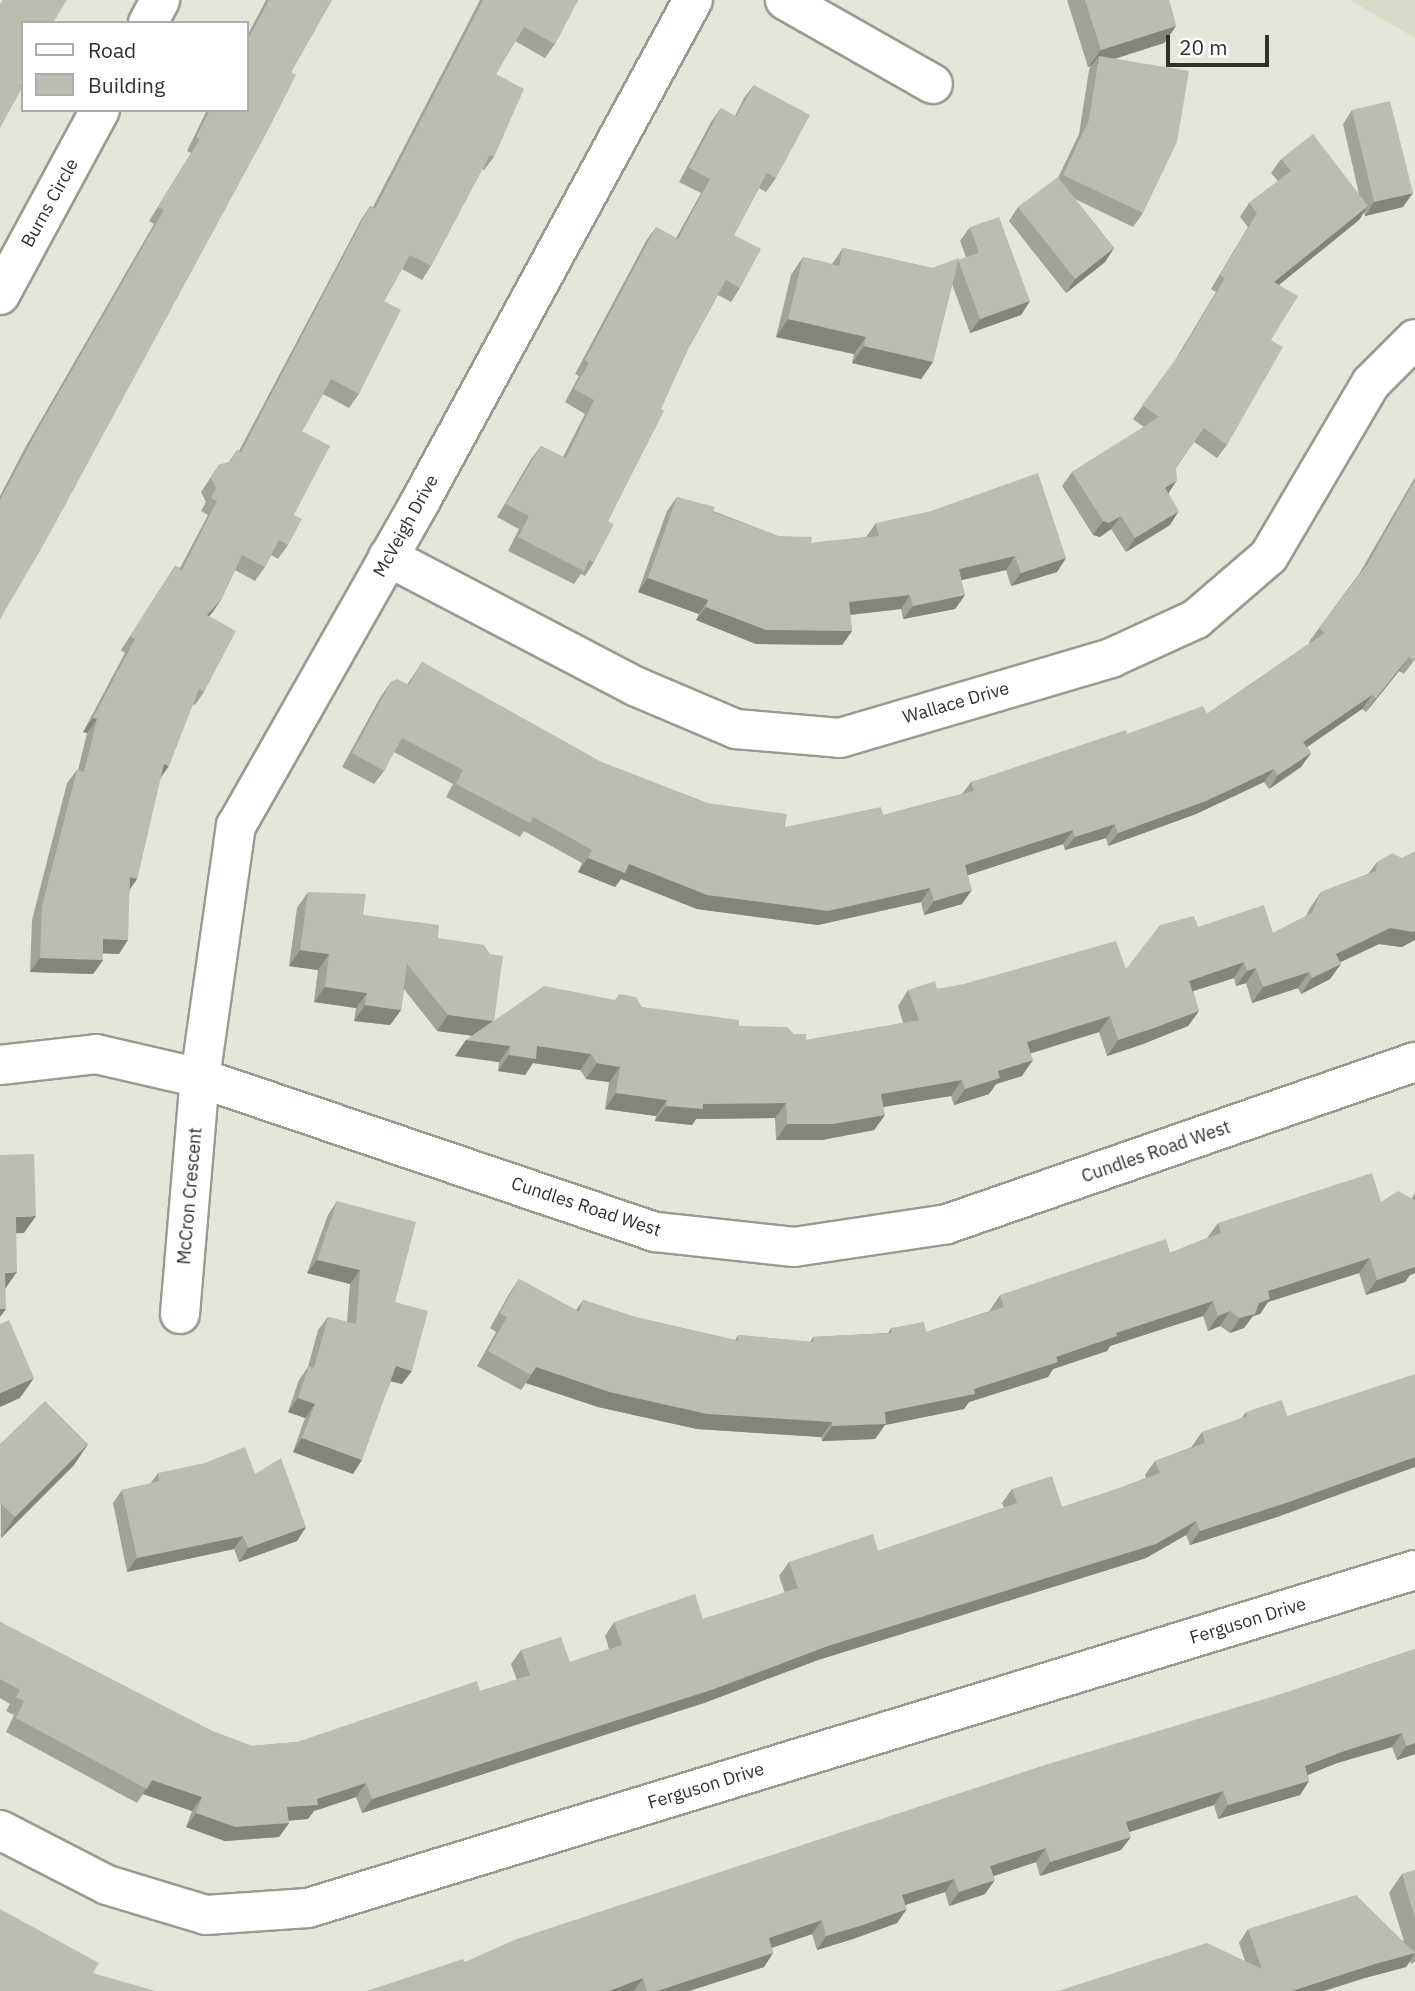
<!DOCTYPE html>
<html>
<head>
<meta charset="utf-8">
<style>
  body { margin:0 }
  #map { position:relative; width:1415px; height:1991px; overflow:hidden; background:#e5e5db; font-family:"IBM Plex Sans",sans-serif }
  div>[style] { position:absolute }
  .built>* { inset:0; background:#dadac9 }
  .roads { filter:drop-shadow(2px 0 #999a90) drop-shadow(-2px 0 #999a90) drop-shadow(0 2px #999a90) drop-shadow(0 -2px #999a90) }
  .minor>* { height:38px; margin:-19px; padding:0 19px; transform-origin:19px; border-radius:19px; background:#fff }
  .wall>* { inset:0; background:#a2a29a }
  .shaded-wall>* { inset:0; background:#84847d }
  .building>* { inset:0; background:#bcbcb3 }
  span { translate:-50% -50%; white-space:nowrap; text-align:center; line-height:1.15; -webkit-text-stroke:7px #fff; paint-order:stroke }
  .street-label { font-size:18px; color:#30302c }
  .legend { position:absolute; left:21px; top:21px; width:228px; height:91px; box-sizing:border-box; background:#fff; border:2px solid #acacab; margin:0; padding:9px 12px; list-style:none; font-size:21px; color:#30302c }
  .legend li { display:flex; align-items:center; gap:14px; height:35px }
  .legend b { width:35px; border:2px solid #acacab }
  .scale { position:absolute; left:1166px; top:35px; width:103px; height:32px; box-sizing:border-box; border:4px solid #30302c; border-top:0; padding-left:9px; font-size:21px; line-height:24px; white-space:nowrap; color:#30302c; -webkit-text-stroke:5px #fff; paint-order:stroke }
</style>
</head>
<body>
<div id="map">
  <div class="built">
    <i style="clip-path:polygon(1350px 0,1415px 0,1415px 38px)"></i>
  </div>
  <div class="roads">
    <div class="minor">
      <i style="left:785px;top:0;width:170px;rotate:29.6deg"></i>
      <i style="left:148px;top:23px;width:26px;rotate:-62deg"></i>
      <i style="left:0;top:295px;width:210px;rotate:-61.6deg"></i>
      <i style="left:388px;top:557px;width:281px;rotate:27.6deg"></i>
      <i style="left:637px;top:687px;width:108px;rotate:23deg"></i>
      <i style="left:736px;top:729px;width:104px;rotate:4.9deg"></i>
      <i style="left:840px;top:738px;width:283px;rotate:-16.4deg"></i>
      <i style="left:1111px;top:658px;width:94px;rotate:-24.6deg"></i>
      <i style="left:1196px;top:619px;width:96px;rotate:-40.8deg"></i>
      <i style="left:1269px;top:556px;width:201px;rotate:-59.5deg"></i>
      <i style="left:1371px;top:383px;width:62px;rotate:-45deg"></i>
      <i style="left:0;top:1065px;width:97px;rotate:-6.5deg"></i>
      <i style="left:96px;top:1054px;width:107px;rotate:13deg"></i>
      <i style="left:200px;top:1078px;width:481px;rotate:18.7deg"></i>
      <i style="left:656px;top:1232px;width:139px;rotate:6.2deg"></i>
      <i style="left:794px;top:1247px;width:155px;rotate:-8.5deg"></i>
      <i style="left:947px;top:1224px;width:495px;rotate:-19.1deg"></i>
      <i style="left:180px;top:1314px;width:237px;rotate:-85.2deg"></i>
      <i style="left:200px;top:1078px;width:255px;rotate:-81.9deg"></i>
      <i style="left:236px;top:826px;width:373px;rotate:-60.4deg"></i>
      <i style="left:420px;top:502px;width:571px;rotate:-61.46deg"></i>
      <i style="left:0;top:1830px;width:120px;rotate:27.2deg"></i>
      <i style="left:107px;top:1885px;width:103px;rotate:16.9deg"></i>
      <i style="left:206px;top:1915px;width:102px;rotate:-3.9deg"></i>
      <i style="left:308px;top:1908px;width:1157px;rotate:-16.98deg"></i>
    </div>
  </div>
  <div class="wall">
    <i style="clip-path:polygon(266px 0,332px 0,291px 72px,0 619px,0 496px,26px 446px,154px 224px,149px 221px,191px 153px,187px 151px,207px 110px,247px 110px,247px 36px)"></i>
    <i style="clip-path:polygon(480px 0,578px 0,555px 44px,545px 58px,515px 41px,496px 74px,494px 157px,484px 170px,482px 169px,431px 266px,422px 280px,402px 269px,384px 301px,359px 394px,349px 408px,323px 394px,302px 431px,294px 515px,288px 545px,278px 559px,271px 555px,265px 567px,255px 581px,235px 570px,221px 600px,209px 616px,204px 692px,195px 705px,193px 704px,160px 779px,137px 879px,130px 889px,119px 954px,103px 953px,103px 960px,93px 974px,30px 972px,32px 920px,67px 783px,77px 770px,78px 770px,87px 733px,83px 732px,125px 653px,121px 650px,175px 566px,180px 568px,208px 515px,201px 511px,206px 502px,201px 492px,219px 465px,229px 462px,237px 450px,239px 451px,361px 220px,370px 206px,373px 207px)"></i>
    <i style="clip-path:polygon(1067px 0,1169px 0,1176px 26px,1164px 43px,1115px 59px,1143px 213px,1133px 227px,1075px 199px,1114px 248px,1105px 262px,1066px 293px,1009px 221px,1018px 207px,1058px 178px,1079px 134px,1089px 70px,1091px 66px,1088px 67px)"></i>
    <i style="clip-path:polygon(754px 85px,776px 178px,766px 192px,759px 188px,734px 235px,740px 288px,731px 302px,718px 295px,688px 349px,608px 521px,594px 562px,585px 576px,581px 574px,574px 584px,508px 551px,519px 529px,497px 517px,531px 459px,541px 446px,563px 457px,585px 414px,565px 402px,579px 376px,575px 374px,646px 241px,656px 227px,676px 238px,701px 193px,679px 182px,711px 122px,721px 108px,735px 116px,744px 98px)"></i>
    <i style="clip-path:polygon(1352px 110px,1403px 207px,1365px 216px,1364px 212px,1359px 220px,1279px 285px,1271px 340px,1227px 445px,1217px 458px,1194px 442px,1176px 468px,1169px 493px,1170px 525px,1126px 552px,1111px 529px,1100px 537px,1093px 535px,1062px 486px,1072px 472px,1144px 427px,1133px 419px,1174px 362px,1216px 292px,1211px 289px,1248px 227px,1240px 217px,1249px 203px,1278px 181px,1271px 173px,1281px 159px,1359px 194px,1343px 124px)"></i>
    <i style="clip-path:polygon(970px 227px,1030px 301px,1021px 315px,970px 333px,952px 284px,933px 362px,921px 379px,852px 363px,854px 354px,776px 337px,791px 275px,803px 257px,832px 264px,843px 248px,932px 268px,958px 261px,966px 257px,960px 241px)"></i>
    <i style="clip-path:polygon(1415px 477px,1415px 659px,1404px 674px,1399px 671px,1366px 712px,1362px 709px,1307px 747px,1311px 753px,1301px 767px,1269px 789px,1264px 782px,1196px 814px,1108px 846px,1106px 838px,1065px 850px,1063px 844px,968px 875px,962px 904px,924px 915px,921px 902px,818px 925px,697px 909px,621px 879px,615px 887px,578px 872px,582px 863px,524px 831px,520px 837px,446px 797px,453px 784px,394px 752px,384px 771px,374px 784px,342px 767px,381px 696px,391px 682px,407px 685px,422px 662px,601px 762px,707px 803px,785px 827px,883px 815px,962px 794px,971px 782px,1127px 734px,1207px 714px,1310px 643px,1309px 642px,1319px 628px,1359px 574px)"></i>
    <i style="clip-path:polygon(677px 497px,778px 536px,811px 543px,866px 537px,876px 523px,1066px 558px,1057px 572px,1011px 586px,1006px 570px,961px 580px,965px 595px,955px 609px,903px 619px,901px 609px,850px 615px,852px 631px,842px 645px,756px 644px,696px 620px,699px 614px,638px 592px,667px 511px)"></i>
    <i style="clip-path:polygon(1377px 862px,1402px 947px,1379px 944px,1340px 962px,1341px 964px,1330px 979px,1301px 994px,1298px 988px,1252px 1003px,1246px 983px,1236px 986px,1234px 978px,1193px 991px,1199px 1011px,1188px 1026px,1143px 1044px,1107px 1056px,1099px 1032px,1030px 1053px,1022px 1076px,996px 1084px,989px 1094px,954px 1105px,951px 1096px,883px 1107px,885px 1115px,874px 1130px,822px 1140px,776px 1140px,775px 1118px,696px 1119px,692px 1125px,655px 1121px,656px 1116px,605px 1109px,609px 1082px,586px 1079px,580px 1070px,533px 1063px,525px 1075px,498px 1071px,499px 1062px,455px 1056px,466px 1040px,473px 1036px,437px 1031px,404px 989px,401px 1010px,390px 1025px,354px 1021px,356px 1008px,314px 1002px,318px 970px,289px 966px,297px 908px,308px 892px,363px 915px,438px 938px,494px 1021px,642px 1007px,739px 1026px,794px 1034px,806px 1040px,903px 1023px,898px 1006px,908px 990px,937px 989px,1126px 969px,1198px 927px,1273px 933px,1306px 916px,1310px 908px,1321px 892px,1368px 874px)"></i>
    <i style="clip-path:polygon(1415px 1193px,1415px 1273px,1410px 1275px,1405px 1282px,1366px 1295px,1359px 1273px,1268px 1302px,1260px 1314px,1253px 1316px,1244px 1328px,1230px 1333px,1220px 1326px,1208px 1331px,1203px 1316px,1110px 1346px,1107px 1351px,1053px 1369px,1048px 1377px,969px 1402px,964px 1409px,885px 1425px,875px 1439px,822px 1441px,821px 1437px,697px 1429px,598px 1407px,526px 1383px,521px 1390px,477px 1366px,496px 1332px,490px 1328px,509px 1294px,519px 1279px,576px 1310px,583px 1300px,635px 1317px,735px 1340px,738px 1335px,810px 1342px,813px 1337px,888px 1333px,891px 1328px,926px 1332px,990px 1311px,990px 1310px,1000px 1295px,1170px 1253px,1207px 1238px,1218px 1223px,1412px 1198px)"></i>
    <i style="clip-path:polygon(337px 1201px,395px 1302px,402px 1384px,391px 1381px,353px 1474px,293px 1452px,305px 1418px,288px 1412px,299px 1380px,308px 1367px,318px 1330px,328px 1317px,347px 1322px,350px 1284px,307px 1273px,328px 1215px)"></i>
    <i style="clip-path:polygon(1246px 1412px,1280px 1516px,1190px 1545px,1186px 1535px,1146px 1558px,818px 1660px,704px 1703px,362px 1813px,356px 1797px,314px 1811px,308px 1819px,288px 1821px,289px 1823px,279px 1837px,225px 1841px,186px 1827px,192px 1811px,143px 1794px,137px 1803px,6px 1732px,14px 1715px,6px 1711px,10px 1704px,0 1698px,0 1622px,212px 1731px,252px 1746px,297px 1742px,480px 1691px,517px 1680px,511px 1664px,521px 1650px,570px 1662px,609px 1649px,605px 1636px,614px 1622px,703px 1619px,785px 1593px,779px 1576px,789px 1562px,878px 1551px,1004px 1508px,1002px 1503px,1012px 1489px,1062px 1507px,1117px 1489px,1146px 1478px,1145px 1475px,1155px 1461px,1192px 1447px,1192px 1446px,1202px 1432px,1241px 1419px)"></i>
    <i style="clip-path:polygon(0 1444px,88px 1444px,74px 1465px,1px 1538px)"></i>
    <i style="clip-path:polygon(158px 1473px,255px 1474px,306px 1527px,297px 1541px,239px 1562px,234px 1549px,127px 1572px,113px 1503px,122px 1490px,150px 1484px)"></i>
    <i style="clip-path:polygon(1415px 1649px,1415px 1754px,1397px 1760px,1392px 1747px,1337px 1763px,1308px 1775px,1309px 1781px,1300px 1795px,1218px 1819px,1214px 1805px,1129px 1832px,1121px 1850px,1040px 1876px,1036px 1862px,994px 1876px,985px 1894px,949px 1906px,945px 1892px,905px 1905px,897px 1923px,853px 1939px,817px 1950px,812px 1934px,772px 1948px,773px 1953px,764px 1967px,689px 1991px,367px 1991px,465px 1962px,1288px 1692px)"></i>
    <i style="clip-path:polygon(1415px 1870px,1415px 1962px,1411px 1964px,1410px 1961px,1406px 1967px,1365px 1978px,1058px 1991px,1245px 1961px,1239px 1943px,1248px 1929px,1404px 1941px,1389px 1893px,1402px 1874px)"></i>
  </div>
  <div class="shaded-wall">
    <i style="clip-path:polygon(1176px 26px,1164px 43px,1097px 64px,1099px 56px,1091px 66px,1088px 67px,1101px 50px)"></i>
    <i style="clip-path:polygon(1413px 193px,1403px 207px,1365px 216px,1374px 202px)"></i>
    <i style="clip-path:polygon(1368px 206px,1359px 220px,1265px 296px,1274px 282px)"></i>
    <i style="clip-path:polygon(1114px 248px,1105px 262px,1066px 293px,1075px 279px)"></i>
    <i style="clip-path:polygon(1030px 301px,1021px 315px,970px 333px,980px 319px)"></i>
    <i style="clip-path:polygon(788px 319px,866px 337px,854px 354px,776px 337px)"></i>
    <i style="clip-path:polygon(864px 346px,933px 362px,921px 379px,852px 363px)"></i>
    <i style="clip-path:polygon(1177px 480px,1168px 494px,1165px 488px)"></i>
    <i style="clip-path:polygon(1179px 511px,1170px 525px,1126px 552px,1135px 538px)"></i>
    <i style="clip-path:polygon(1121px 516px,1111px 529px,1100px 537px,1093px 535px,1103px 521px)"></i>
    <i style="clip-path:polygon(1015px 556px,1006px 570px,949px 583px,959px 569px)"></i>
    <i style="clip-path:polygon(1066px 558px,1057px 572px,1011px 586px,1021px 573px)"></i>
    <i style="clip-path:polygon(648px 578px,708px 600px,699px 614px,638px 592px)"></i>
    <i style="clip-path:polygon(910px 595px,901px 609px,839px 616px,849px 602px)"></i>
    <i style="clip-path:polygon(965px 595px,955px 609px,903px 619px,913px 606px)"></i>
    <i style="clip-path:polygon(221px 600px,212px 613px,197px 629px,207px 615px)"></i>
    <i style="clip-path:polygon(706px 607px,852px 631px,842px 645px,756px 644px,696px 620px)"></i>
    <i style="clip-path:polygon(1409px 657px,1399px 671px,1366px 712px,1376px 698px)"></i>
    <i style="clip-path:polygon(1372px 695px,1362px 709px,1294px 756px,1303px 742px)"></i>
    <i style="clip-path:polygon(93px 718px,97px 719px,87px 733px,83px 732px)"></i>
    <i style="clip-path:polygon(1311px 753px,1301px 767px,1269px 789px,1278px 775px)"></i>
    <i style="clip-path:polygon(164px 764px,169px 766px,159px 780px)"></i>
    <i style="clip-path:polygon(1274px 769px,1264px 782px,1196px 814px,1108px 846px,1118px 833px)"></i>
    <i style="clip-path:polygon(1115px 824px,1106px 838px,1065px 850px,1075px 837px)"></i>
    <i style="clip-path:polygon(1073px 830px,1063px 844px,956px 879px,965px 865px)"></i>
    <i style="clip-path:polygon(588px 858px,629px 864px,930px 888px,921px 902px,818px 925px,697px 909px,621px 879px,615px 887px,578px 872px)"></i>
    <i style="clip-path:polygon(130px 877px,137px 879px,127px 893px)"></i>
    <i style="clip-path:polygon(972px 890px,962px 904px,924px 915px,934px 901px)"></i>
    <i style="clip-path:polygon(1390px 928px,1415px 931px,1415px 940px,1402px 947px,1379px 944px,1326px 969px,1336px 954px)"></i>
    <i style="clip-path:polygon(103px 939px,128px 940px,119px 954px,94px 953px)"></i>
    <i style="clip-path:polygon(300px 950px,329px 954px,318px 970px,289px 966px)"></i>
    <i style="clip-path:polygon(40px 958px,103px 960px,93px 974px,30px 972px)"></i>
    <i style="clip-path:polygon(1244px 962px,1234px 978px,1178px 996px,1189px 981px)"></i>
    <i style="clip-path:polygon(1341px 964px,1330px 979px,1301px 994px,1312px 978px)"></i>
    <i style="clip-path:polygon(1256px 968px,1246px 983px,1236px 986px,1247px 971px)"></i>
    <i style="clip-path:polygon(1309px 972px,1298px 988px,1252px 1003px,1263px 987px)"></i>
    <i style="clip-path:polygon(325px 987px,367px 993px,356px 1008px,314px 1002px)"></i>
    <i style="clip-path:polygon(365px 1005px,401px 1010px,390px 1025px,354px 1021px)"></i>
    <i style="clip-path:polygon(1199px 1011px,1188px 1026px,1143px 1044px,1107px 1056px,1118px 1040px)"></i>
    <i style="clip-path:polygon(448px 1015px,493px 1021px,482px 1037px,437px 1031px)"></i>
    <i style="clip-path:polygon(1110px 1016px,1099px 1032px,1016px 1058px,1027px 1042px)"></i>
    <i style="clip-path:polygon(466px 1040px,510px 1046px,499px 1062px,455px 1056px)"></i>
    <i style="clip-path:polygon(537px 1046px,591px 1054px,580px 1070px,533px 1063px,525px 1075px,498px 1071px,509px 1055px)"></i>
    <i style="clip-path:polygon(1033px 1060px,1022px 1076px,996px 1084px,989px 1094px,954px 1105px,965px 1089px,998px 1071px)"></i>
    <i style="clip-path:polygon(597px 1063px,620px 1067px,609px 1082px,586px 1079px)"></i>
    <i style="clip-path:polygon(962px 1080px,951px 1096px,870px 1109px,881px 1094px)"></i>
    <i style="clip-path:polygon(616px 1093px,667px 1100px,656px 1116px,605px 1109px)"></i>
    <i style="clip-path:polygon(786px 1103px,775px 1118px,696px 1119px,692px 1125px,655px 1121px,666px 1106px,703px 1104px)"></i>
    <i style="clip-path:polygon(885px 1115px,874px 1130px,822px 1140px,776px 1140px,787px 1124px)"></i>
    <i style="clip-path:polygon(36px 1216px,24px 1233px,4px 1234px,16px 1217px)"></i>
    <i style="clip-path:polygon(1370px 1258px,1359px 1273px,1268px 1302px,1260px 1314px,1253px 1316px,1244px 1328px,1230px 1333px,1240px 1318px,1268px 1291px)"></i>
    <i style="clip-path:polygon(317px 1260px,360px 1270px,350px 1284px,307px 1273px)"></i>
    <i style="clip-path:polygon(1415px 1262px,1415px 1273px,1410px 1275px,1405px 1282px,1366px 1295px,1377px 1280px)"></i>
    <i style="clip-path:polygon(17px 1272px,5px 1289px,5px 1273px)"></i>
    <i style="clip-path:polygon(1213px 1301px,1203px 1316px,1110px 1346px,1107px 1351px,1053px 1369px,1048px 1377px,969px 1402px,964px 1409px,885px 1425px,875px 1439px,822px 1441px,832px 1426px,974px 1389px,1116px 1333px)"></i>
    <i style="clip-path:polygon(0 1309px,6px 1309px,0 1317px)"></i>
    <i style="clip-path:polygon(1230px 1311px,1220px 1326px,1208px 1331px,1218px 1316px)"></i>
    <i style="clip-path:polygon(396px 1366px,412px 1371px,402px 1384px,386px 1380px)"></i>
    <i style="clip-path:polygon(536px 1367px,832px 1422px,821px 1437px,697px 1429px,598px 1407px,526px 1383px)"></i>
    <i style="clip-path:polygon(34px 1378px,20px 1398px,0 1407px,0 1393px)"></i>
    <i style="clip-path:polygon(298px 1398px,315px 1404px,305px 1418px,288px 1412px)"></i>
    <i style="clip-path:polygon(302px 1438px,362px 1460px,353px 1474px,293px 1452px)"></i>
    <i style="clip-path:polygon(88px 1444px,74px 1465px,1px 1538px,15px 1517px)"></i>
    <i style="clip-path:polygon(1415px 1457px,1415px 1467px,1280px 1516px,1190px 1545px,1200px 1531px)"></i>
    <i style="clip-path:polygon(1196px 1521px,1186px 1535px,1146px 1558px,818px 1660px,704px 1703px,362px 1813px,372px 1799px)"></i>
    <i style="clip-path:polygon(306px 1527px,297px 1541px,239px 1562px,248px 1548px)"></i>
    <i style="clip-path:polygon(243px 1536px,234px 1549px,127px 1572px,137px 1558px)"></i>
    <i style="clip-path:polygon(1402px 1733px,1392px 1747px,1337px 1763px,1295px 1780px,1305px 1766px,1347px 1750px)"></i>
    <i style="clip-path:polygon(1415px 1743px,1415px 1754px,1397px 1760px,1406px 1746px)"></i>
    <i style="clip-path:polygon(152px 1780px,202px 1797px,192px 1811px,143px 1794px)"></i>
    <i style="clip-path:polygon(1309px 1781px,1300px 1795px,1218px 1819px,1228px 1805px)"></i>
    <i style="clip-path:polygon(366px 1783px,356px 1797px,314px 1811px,308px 1819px,278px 1821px,287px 1807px)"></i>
    <i style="clip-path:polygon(1223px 1791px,1214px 1805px,1117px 1836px,1126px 1822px)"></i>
    <i style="clip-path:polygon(196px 1813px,289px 1823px,279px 1837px,225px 1841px,186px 1827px)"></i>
    <i style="clip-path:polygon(1131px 1837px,1121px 1850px,1040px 1876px,1050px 1862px)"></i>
    <i style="clip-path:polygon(1046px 1848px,1036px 1862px,981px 1880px,990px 1866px)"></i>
    <i style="clip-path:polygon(954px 1879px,945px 1892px,893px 1909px,902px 1895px)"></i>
    <i style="clip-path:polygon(995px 1880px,985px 1894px,949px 1906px,959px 1892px)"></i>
    <i style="clip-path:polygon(907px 1909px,897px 1923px,853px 1939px,817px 1950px,826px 1936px)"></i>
    <i style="clip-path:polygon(822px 1920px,812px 1934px,759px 1952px,769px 1938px)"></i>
    <i style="clip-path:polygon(773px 1953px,764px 1967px,689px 1991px,657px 1991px)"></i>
    <i style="clip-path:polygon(1415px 1953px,1406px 1967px,1365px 1978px,1324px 1991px,1291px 1991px,1375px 1964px)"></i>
    <i style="clip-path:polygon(643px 1978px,634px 1991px,609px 1991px)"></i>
  </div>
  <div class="building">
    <i style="clip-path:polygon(3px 0,67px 0,53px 23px,23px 23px,23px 76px,20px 83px,23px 86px,0 128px,0 4px)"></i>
    <i style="clip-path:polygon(269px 0,332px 0,291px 72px,296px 75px,267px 132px,44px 544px,0 619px,0 500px,36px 433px,164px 210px,158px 207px,200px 139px,196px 137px,210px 110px,247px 110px,247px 41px)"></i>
    <i style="clip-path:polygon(483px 0,578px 0,555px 44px,524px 27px,496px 74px,524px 89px,494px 157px,490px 155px,431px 266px,410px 255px,384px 301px,401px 310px,359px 394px,331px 379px,302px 431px,330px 446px,294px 515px,302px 519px,288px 545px,279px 540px,265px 567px,242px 555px,221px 600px,207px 615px,236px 631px,204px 692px,199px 689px,169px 766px,164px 764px,137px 879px,130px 877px,128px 940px,103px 939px,103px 960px,40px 958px,42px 906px,77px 770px,84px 772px,97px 719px,93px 718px,135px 639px,130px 636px,175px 566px,182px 570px,217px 501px,211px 498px,216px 488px,211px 478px,219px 465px,231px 461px,237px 450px,241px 452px,370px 206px,375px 209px)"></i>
    <i style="clip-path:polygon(1085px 0,1169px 0,1176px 26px,1101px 50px)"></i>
    <i style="clip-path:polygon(1099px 56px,1189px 71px,1177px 142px,1143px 213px,1063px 175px,1089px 120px)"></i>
    <i style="clip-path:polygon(754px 85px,810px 115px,776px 178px,767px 173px,734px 235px,761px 249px,740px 288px,726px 280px,688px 349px,661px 409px,664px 411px,608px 521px,614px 524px,594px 562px,589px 560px,584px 571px,518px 537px,529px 516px,506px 504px,541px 446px,566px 458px,594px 400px,574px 389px,589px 363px,585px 360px,656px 227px,678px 239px,710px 179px,689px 168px,721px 108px,736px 117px)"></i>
    <i style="clip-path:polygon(1390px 101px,1413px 193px,1374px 202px,1352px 110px)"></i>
    <i style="clip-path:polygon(1313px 134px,1368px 206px,1274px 282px,1298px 296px,1271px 340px,1283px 347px,1227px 445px,1204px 428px,1176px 467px,1177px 480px,1165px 488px,1179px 511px,1135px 538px,1121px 516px,1109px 523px,1103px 521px,1072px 472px,1159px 417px,1142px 405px,1182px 351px,1225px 278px,1220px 275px,1257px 213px,1249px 203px,1291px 171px,1281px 159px)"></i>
    <i style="clip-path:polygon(1058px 177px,1114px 248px,1075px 279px,1018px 207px)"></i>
    <i style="clip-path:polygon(999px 217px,1030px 301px,980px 319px,958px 260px,979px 253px,970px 227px)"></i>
    <i style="clip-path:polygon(843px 248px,932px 268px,959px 258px,933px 362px,864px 346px,866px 337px,788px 319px,803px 257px,839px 266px)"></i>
    <i style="clip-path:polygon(1038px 473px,1066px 558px,1021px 573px,1015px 556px,959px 569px,965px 595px,913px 606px,910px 595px,849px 602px,852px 631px,766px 630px,706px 607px,708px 600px,648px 578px,677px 497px,715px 507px,713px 512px,778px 536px,812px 537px,811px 543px,879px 536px,876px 523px,931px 511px)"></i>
    <i style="clip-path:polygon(1415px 480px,1415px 658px,1413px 660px,1409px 657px,1376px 698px,1372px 695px,1303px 742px,1311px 753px,1278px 775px,1274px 769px,1206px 801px,1118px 833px,1115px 824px,1075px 837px,1073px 830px,965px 865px,972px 890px,934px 901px,930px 888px,828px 911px,707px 895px,629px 864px,625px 873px,588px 858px,592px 850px,533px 817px,530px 823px,456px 784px,463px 770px,402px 738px,384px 771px,352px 753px,391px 682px,397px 679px,409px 685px,422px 662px,601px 762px,707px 803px,787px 814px,785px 827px,881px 807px,883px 815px,974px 791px,971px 782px,1126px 730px,1127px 734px,1203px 706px,1207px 714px,1325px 633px,1319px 628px,1367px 565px)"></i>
    <i style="clip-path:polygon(1415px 851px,1415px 931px,1413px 932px,1390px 928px,1336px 954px,1341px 964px,1312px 978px,1309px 972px,1263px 987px,1256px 968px,1247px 971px,1244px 962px,1189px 981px,1199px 1011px,1154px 1028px,1118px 1040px,1110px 1016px,1027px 1042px,1033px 1060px,998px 1071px,1000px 1078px,965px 1089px,962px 1080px,881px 1094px,885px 1115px,833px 1124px,787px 1124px,786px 1103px,703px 1104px,703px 1109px,666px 1106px,667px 1100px,616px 1093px,620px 1067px,597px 1063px,591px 1054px,537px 1046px,536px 1059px,509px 1055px,510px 1046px,466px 1040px,493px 1021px,448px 1015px,407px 964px,401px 1010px,365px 1005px,367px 993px,325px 987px,329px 954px,300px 950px,308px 892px,366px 894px,363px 915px,439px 925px,438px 938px,484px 945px,490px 954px,503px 956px,494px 1021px,544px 986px,615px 1000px,619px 994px,636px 997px,642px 1007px,739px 1020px,739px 1026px,787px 1027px,794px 1034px,806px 1034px,806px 1040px,919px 1020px,908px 990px,935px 981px,937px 989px,964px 984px,1116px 941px,1126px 969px,1160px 925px,1194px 916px,1198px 927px,1264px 905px,1273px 933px,1312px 913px,1321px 892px,1376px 871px,1377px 862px,1392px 853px,1402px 858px)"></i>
    <i style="clip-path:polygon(34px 1154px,36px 1216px,16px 1217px,17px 1272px,5px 1273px,6px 1309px,0 1309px,0 1155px)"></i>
    <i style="clip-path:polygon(1372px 1173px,1381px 1202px,1398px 1191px,1415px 1200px,1415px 1267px,1377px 1280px,1370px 1258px,1268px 1291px,1270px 1299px,1259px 1303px,1255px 1314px,1240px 1318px,1230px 1311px,1218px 1316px,1213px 1301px,1116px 1333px,1117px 1336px,1056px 1357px,1058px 1362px,974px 1389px,975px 1394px,885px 1412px,886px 1424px,832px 1426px,832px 1422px,707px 1414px,609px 1392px,536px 1367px,531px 1375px,488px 1351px,507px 1317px,500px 1313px,519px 1279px,579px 1312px,583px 1300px,635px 1317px,738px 1341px,738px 1335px,814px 1342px,813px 1337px,892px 1333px,891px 1328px,924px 1322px,926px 1332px,1004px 1307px,1000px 1295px,1166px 1239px,1170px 1253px,1221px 1233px,1218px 1223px)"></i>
    <i style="clip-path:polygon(337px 1201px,416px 1222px,395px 1302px,428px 1311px,412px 1371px,396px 1366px,362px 1460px,302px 1438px,315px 1404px,298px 1398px,309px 1366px,314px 1368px,328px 1317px,356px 1324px,360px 1270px,317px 1260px)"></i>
    <i style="clip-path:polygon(9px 1320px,34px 1378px,0 1393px,0 1324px)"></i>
    <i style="clip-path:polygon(1415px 1374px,1415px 1457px,1289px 1502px,1200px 1531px,1196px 1521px,1156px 1544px,828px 1646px,714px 1689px,372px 1799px,366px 1783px,317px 1799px,318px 1805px,287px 1807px,289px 1823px,235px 1827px,196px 1813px,202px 1797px,152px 1780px,147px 1789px,16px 1718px,24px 1701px,16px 1697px,20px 1690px,0 1679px,0 1622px,212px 1731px,252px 1746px,297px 1742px,477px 1681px,480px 1691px,530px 1675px,521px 1650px,561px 1637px,570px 1662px,622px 1645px,614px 1622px,695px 1594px,703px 1619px,798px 1588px,789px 1562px,873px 1534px,878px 1551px,1017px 1503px,1012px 1489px,1052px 1476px,1062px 1507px,1117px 1489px,1160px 1473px,1155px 1461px,1205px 1443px,1202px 1432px,1247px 1416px,1246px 1412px,1282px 1400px,1287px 1416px)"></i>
    <i style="clip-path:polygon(45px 1401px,88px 1444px,15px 1517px,0 1503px,0 1444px)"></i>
    <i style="clip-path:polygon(245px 1447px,255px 1474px,281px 1458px,306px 1527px,248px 1548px,243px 1536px,137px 1558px,122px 1490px,159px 1481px,158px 1473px,205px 1463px)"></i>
    <i style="clip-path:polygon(1415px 1649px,1415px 1743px,1406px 1746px,1402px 1733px,1347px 1750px,1305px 1766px,1309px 1781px,1228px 1805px,1223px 1791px,1126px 1822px,1131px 1837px,1050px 1862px,1046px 1848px,990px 1866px,995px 1880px,959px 1892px,954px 1879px,902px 1895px,907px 1909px,863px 1925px,826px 1936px,822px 1920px,769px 1938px,773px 1953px,657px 1991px,647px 1991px,643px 1978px,609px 1991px,367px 1991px,463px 1959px,465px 1962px,514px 1940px,1048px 1764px,1288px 1692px)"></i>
    <i style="clip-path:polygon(1415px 1870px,1415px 1918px,1402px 1874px)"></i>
    <i style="clip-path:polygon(1356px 1895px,1415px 1953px,1375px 1964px,1291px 1991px,1058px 1991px,1207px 1943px,1262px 1969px,1248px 1929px)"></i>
    <i style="clip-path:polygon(0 1909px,99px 1963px,93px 1973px,155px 1991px,0 1991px)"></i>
  </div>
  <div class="street-label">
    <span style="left:50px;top:203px;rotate:-61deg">Burns Circle</span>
    <span style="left:406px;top:526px;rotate:-61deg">McVeigh Drive</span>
    <span style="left:956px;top:703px;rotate:-16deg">Wallace Drive</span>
    <span style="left:1156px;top:1152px;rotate:-19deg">Cundles Road West</span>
    <span style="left:190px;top:1196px;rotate:-85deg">McCron Crescent</span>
    <span style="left:586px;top:1207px;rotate:18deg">Cundles Road West</span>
    <span style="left:1248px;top:1621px;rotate:-17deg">Ferguson Drive</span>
    <span style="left:706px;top:1786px;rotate:-17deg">Ferguson Drive</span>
  </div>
  <ul class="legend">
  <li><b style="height:9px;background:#fff"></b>Road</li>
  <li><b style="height:19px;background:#bcbcb3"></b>Building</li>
  </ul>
  <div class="scale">20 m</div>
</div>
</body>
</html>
